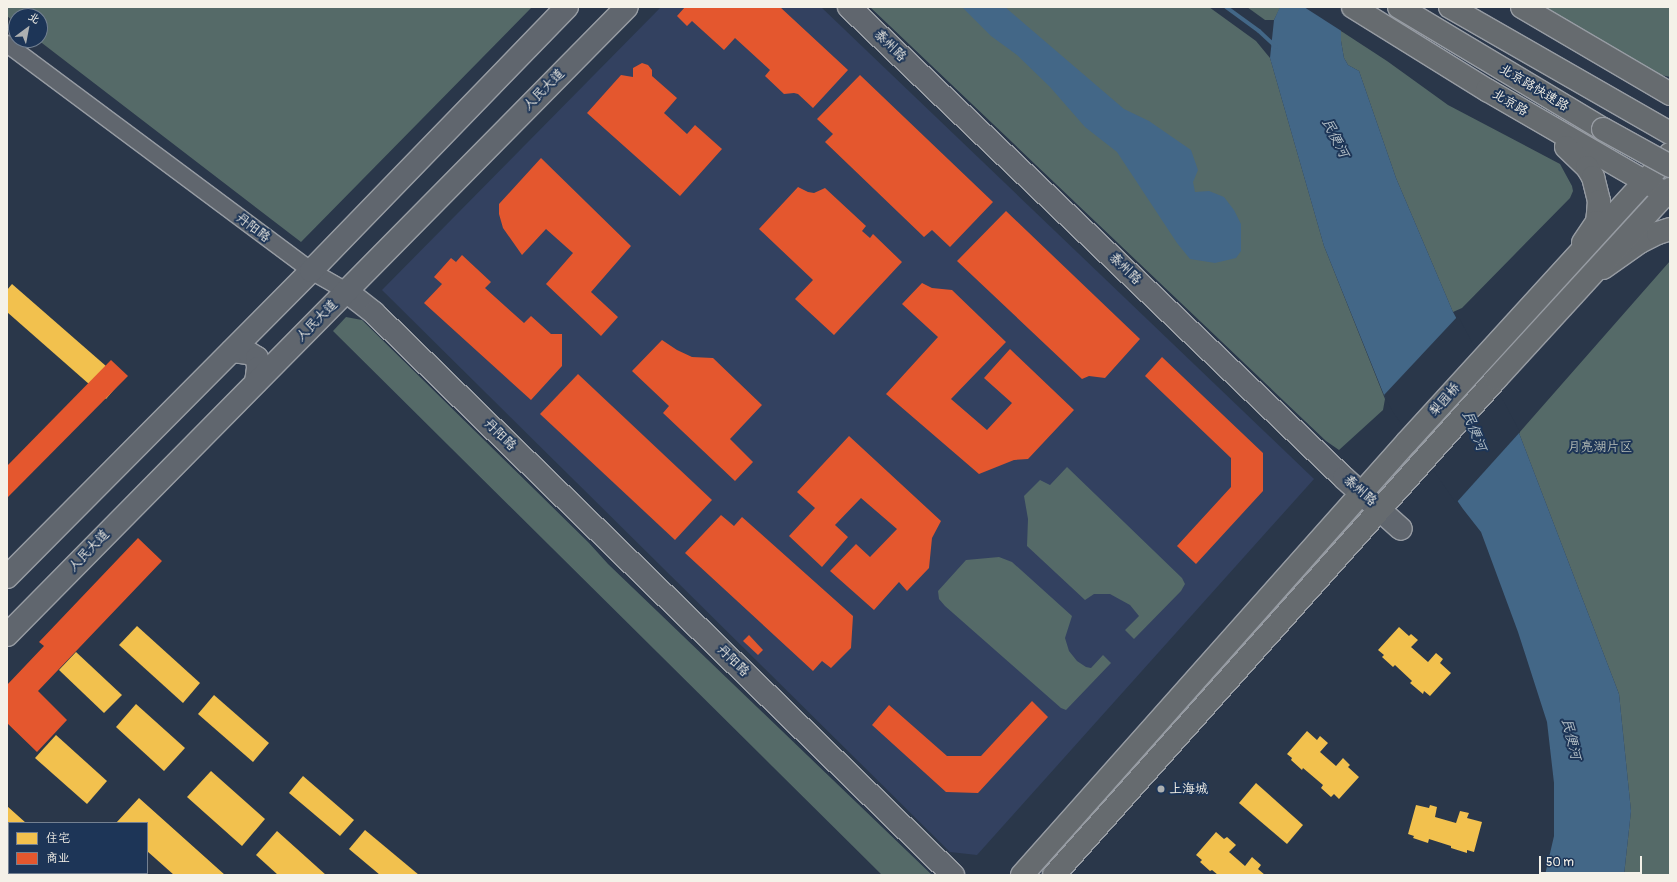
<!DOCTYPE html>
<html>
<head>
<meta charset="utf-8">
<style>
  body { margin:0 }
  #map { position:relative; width:1677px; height:882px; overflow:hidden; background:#2a374a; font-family:Pangolin,"LXGW WenKai TC",sans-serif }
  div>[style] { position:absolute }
  .built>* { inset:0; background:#334160 }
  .green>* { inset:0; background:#556a68 }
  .water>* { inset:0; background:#436787 }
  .pier>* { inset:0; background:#2a374a }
  .homes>* { inset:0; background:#f2c14e }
  .shops>* { inset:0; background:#e4572e }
  .stream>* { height:4px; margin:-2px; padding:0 2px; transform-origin:2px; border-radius:2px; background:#436787 }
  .roads { filter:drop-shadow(1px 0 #979ca3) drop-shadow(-1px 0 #979ca3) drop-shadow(0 1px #979ca3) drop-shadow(0 -1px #979ca3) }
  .street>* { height:16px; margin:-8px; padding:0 8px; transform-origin:8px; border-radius:8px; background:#60666e }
  .secondary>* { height:22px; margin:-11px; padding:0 11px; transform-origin:11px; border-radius:11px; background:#60666e }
  .primary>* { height:22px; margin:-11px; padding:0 11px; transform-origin:11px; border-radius:11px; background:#666b6f }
  .highway>* { height:22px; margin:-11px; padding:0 11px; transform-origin:11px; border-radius:11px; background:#666b6f }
  .bridges { filter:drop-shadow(1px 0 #979ca3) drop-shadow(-1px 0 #979ca3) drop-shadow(0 1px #979ca3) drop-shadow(0 -1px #979ca3) }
  .highway-bridge>* { height:22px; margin:-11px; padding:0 11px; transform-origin:11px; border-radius:11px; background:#666b6f }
  .dots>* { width:11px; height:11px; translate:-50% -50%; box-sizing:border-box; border:2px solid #1d3557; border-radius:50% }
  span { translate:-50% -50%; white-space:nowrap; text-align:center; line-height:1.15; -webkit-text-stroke:4px #1d3557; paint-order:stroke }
  .street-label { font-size:13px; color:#f4f1e8 }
  .park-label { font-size:13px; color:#b7beb7 }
  .poi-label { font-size:13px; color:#f4f1e8 }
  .left { translate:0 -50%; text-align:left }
  .water-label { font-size:14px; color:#b7c2c8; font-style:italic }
  .frame { position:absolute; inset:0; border:8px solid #f4f1e8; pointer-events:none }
  .legend { position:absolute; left:8px; top:822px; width:140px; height:52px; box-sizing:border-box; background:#1d3557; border:1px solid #738091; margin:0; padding:5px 7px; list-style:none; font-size:12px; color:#f4f1e8 }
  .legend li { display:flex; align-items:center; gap:8px; height:20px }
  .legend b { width:20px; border:1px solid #738091 }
  .north { position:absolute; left:8px; top:8px; width:40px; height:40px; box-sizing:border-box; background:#1d3557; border:1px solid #738091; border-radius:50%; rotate:32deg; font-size:11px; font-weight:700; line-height:16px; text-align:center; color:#f4f1e8 }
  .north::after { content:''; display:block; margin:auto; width:14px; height:18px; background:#adb0b1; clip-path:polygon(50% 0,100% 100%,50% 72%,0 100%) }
  .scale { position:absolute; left:1539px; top:856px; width:103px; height:18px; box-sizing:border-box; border:2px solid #f4f1e8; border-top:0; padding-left:5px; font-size:12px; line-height:14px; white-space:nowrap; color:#f4f1e8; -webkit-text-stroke:3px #1d3557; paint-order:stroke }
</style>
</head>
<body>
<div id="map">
  <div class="built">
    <i style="clip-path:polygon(661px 7px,821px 7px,1314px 479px,977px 855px,950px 852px,382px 290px)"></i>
  </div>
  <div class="green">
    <i style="clip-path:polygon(7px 7px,532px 7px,301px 242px,38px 40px,40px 40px,40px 16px,16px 16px,16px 23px,7px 16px)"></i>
    <i style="clip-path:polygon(870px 7px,1209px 7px,1256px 41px,1270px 58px,1324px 246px,1385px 399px,1383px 410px,1339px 450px,1326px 441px)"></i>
    <i style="clip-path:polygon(1247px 7px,1280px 7px,1280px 8px,1274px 20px,1265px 20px)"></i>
    <i style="clip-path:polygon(1538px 7px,1670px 7px,1670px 77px,1648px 72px)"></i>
    <i style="clip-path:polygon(1341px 31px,1387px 61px,1448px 105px,1560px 164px,1572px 186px,1573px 191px,1570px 198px,1462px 308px,1453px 312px,1396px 178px,1359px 71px,1348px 65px,1344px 58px,1341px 41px)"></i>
    <i style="clip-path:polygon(1670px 261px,1670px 875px,1624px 875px,1631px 811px,1619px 694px,1519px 433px)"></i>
    <i style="clip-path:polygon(346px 317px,362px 320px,589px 543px,608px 564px,932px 875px,882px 875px,333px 331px)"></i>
    <i style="clip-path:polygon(1067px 467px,1182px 578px,1185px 584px,1181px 591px,1134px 639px,1125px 630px,1139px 616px,1130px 605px,1110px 594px,1094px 594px,1085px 600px,1027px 546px,1028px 519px,1024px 496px,1040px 480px,1050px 485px)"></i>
    <i style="clip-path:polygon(999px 557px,1012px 562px,1072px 616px,1065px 638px,1069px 651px,1077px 661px,1086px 667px,1091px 668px,1103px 655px,1111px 663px,1066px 710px,1061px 708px,945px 606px,939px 599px,938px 591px,966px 560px)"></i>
  </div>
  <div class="water">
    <i style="clip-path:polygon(962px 7px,1005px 7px,1124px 109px,1149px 121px,1191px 150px,1198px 170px,1193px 182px,1195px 192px,1209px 191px,1224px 197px,1234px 210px,1241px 224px,1241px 251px,1236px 258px,1215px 263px,1190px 259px,1177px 243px,1117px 152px,1085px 127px,1050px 87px,1017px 55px,991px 36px)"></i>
    <i style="clip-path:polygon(1280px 7px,1341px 7px,1341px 41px,1344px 58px,1348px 65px,1359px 71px,1396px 178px,1453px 312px,1519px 433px,1619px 694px,1631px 811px,1624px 875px,1545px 875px,1554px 836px,1554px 783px,1547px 722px,1518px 632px,1481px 532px,1463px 509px,1384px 395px,1324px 246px,1270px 58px,1274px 20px)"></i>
  </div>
  <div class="pier">
    <i style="clip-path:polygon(1304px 7px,1343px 7px,1343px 32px)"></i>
    <i style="clip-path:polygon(1458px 316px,1520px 432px,1456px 503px,1393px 412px,1384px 395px)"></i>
  </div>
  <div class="homes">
    <i style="clip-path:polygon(12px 284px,122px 380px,106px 399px,7px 312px,7px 290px)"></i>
    <i style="clip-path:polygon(7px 466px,17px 474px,7px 486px)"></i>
    <i style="clip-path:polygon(137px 626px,200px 683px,183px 703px,119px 645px)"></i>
    <i style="clip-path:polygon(1399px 627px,1409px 636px,1411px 634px,1418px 640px,1411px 647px,1428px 662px,1436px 653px,1443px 659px,1440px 663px,1451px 673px,1430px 696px,1424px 691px,1423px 694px,1410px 683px,1412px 681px,1395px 665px,1393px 667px,1382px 657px,1384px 655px,1378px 650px)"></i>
    <i style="clip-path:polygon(76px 652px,122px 695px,104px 713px,59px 670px)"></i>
    <i style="clip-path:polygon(214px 695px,269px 743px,253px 762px,198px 714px)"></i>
    <i style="clip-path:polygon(136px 704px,185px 748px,164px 771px,116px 727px)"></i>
    <i style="clip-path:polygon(1307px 731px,1317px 740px,1320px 736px,1328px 743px,1320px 752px,1336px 766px,1343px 758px,1350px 765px,1348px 767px,1359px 777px,1339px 799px,1334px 794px,1331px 797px,1321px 788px,1323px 785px,1303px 768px,1302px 770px,1291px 760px,1292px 758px,1287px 754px)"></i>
    <i style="clip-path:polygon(56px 735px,107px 781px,87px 804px,35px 758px)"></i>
    <i style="clip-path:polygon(211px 771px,265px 819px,242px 846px,187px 797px)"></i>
    <i style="clip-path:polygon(303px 776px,354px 820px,340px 836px,289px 793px)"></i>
    <i style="clip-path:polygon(1256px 783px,1303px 825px,1287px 844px,1239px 803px)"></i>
    <i style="clip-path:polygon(139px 798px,225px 875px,174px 875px,147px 851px,147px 823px,116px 823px)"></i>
    <i style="clip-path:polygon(1416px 805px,1429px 808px,1430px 805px,1437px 807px,1435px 817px,1456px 823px,1460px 811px,1469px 813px,1467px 818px,1482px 822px,1474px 852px,1467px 850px,1467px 853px,1451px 848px,1451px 846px,1429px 839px,1428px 843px,1413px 838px,1414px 836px,1408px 834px)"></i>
    <i style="clip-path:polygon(7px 806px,26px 823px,9px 823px,9px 846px,7px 844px)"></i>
    <i style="clip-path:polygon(365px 830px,419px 875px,380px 875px,349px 849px)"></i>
    <i style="clip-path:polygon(277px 831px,326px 875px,278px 875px,256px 855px)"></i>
    <i style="clip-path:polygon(1216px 832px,1224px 839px,1227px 837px,1236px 845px,1229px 852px,1245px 866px,1252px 857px,1261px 865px,1258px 869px,1265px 875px,1218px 875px,1212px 870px,1210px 871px,1200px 862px,1202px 860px,1196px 855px)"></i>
    <i style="clip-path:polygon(75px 873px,109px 873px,111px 875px,73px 875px)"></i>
  </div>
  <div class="shops">
    <i style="clip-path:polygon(685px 7px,780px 7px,848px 70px,813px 108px,798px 94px,794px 93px,784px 94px,765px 76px,770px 70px,735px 38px,724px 50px,692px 21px,687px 26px,677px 16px)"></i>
    <i style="clip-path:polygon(642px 63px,648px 65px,652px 70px,652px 76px,677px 98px,664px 113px,687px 134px,695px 125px,722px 149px,680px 196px,587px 113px,621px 75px,633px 77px,633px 68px)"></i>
    <i style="clip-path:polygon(860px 75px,993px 202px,950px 247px,932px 230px,924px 237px,825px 142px,833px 134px,817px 119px)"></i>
    <i style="clip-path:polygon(541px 158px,631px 246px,591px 292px,618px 317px,601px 336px,546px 284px,573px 253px,546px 229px,522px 255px,503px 228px,499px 214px,499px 204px)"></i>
    <i style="clip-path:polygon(798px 187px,808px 192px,814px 193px,825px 188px,866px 226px,862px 231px,870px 238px,873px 234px,902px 262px,834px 335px,795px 299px,813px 280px,759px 229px)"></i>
    <i style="clip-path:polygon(1006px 211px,1140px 339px,1105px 378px,1089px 376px,1082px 379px,957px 261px)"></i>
    <i style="clip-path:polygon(462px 255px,491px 282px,485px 288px,524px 323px,531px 316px,551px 334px,562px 334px,562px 366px,531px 400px,424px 303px,442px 284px,434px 277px,451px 258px,456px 262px)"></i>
    <i style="clip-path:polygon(922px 283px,932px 288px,952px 290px,1006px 342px,951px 399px,987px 430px,1012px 403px,984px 378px,1010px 349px,1074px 410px,1028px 459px,1014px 460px,979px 474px,886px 394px,938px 337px,902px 304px)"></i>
    <i style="clip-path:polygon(662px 340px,677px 350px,692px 357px,713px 358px,762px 405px,730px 439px,753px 462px,735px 481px,663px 413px,669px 406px,632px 371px)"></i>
    <i style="clip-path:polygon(1162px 357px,1263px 453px,1263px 491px,1196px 564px,1177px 546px,1231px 487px,1231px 458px,1145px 376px)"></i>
    <i style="clip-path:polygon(111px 360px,128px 376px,7px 498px,7px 466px)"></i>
    <i style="clip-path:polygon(578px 374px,712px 500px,675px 540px,540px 414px)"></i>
    <i style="clip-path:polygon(849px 436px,941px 521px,932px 538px,929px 568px,907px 591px,899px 582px,874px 610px,830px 571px,856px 544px,870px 557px,897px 529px,861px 498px,835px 525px,848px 537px,822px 567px,789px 536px,815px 508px,797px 492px)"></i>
    <i style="clip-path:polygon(721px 515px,734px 526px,742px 517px,853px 616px,851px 648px,831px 668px,822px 661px,813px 671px,685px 553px)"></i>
    <i style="clip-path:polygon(138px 538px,162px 561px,38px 691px,67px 720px,37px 752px,7px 723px,7px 685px,44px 646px,39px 642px)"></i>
    <i style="clip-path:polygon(749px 635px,763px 650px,758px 655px,743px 641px)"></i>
    <i style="clip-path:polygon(1032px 701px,1048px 717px,978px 793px,946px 792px,872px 725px,889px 705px,947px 756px,981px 756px)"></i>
  </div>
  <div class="stream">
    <i style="left:1226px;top:7px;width:41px;rotate:36deg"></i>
    <i style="left:1259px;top:31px;width:23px;rotate:43deg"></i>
  </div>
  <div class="roads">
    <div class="street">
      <i style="left:7px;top:44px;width:379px;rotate:36.7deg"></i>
      <i style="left:311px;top:271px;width:40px;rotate:29.7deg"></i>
    </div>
    <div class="secondary">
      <i style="left:849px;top:7px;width:683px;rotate:43.58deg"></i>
      <i style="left:1344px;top:478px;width:76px;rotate:41.8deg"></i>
      <i style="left:346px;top:291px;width:36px;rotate:38deg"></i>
      <i style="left:374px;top:313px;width:807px;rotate:44.15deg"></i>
      <i style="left:232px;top:351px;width:17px;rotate:7deg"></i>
      <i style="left:249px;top:353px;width:9px;rotate:32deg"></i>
      <i style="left:257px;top:358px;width:10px;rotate:84deg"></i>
      <i style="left:258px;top:368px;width:14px;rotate:98deg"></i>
      <i style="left:7px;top:577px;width:431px;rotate:-45.2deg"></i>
      <i style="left:311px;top:271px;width:368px;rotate:-45.9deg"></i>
      <i style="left:7px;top:635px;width:882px;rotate:-45.37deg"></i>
    </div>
    <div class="primary">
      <i style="left:1353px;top:7px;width:158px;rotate:31.8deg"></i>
      <i style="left:1487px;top:90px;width:211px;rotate:30.1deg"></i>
      <i style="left:1522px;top:7px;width:172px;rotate:30.4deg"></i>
      <i style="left:1566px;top:147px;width:29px;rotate:44deg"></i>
      <i style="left:1587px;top:167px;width:12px;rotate:59deg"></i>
      <i style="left:1593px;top:177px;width:25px;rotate:76deg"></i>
      <i style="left:1599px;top:201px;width:21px;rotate:95deg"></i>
      <i style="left:1597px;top:222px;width:25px;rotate:124deg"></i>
      <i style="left:1603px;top:268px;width:45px;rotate:-35.1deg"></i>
      <i style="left:1640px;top:242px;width:20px;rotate:-27deg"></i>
      <i style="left:1658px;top:233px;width:13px;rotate:-18deg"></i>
    </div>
    <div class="highway">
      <i style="left:1399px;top:7px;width:238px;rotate:30.9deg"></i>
      <i style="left:1450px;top:7px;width:254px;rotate:29.8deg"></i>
      <i style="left:1022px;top:875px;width:579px;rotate:-48.36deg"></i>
      <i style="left:1407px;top:442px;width:390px;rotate:-47.6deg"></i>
      <i style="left:1054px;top:875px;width:664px;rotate:-48.29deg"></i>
      <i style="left:1496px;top:379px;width:258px;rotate:-47.5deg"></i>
    </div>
  </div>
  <div class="bridges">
    <div class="highway-bridge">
      <i style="left:1603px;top:129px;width:77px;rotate:28.9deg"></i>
    </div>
  </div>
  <div class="dots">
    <i style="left:1161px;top:789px;background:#adb0b1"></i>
  </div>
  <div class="street-label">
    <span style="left:890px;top:46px;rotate:44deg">泰州路</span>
    <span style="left:1534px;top:88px;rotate:31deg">北京路快速路</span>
    <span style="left:544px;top:90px;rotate:-45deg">人民大道</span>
    <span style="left:1510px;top:103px;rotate:31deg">北京路</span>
    <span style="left:253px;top:228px;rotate:37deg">丹阳路</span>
    <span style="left:1125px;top:269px;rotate:44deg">泰州路</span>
    <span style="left:317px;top:321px;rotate:-45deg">人民大道</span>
    <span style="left:1445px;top:400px;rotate:-48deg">梨园桥</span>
    <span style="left:500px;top:435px;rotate:44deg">丹阳路</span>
    <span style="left:1360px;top:491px;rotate:41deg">泰州路</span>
    <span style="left:89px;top:551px;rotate:-46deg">人民大道</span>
    <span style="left:733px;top:661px;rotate:44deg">丹阳路</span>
  </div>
  <div class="park-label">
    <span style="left:1600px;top:447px">月亮湖片区</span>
  </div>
  <div class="poi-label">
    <span class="left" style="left:1169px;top:789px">上海城</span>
  </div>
  <div class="water-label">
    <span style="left:1335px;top:138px;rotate:63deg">民便河</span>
    <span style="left:1474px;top:431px;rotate:68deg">民便河</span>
    <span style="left:1571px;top:739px;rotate:76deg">民便河</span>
  </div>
  <div class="frame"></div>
  <ul class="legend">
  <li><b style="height:11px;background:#f2c14e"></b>住宅</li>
  <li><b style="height:11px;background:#e4572e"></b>商业</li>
  </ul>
  <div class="north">北</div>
  <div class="scale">50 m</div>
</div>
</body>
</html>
